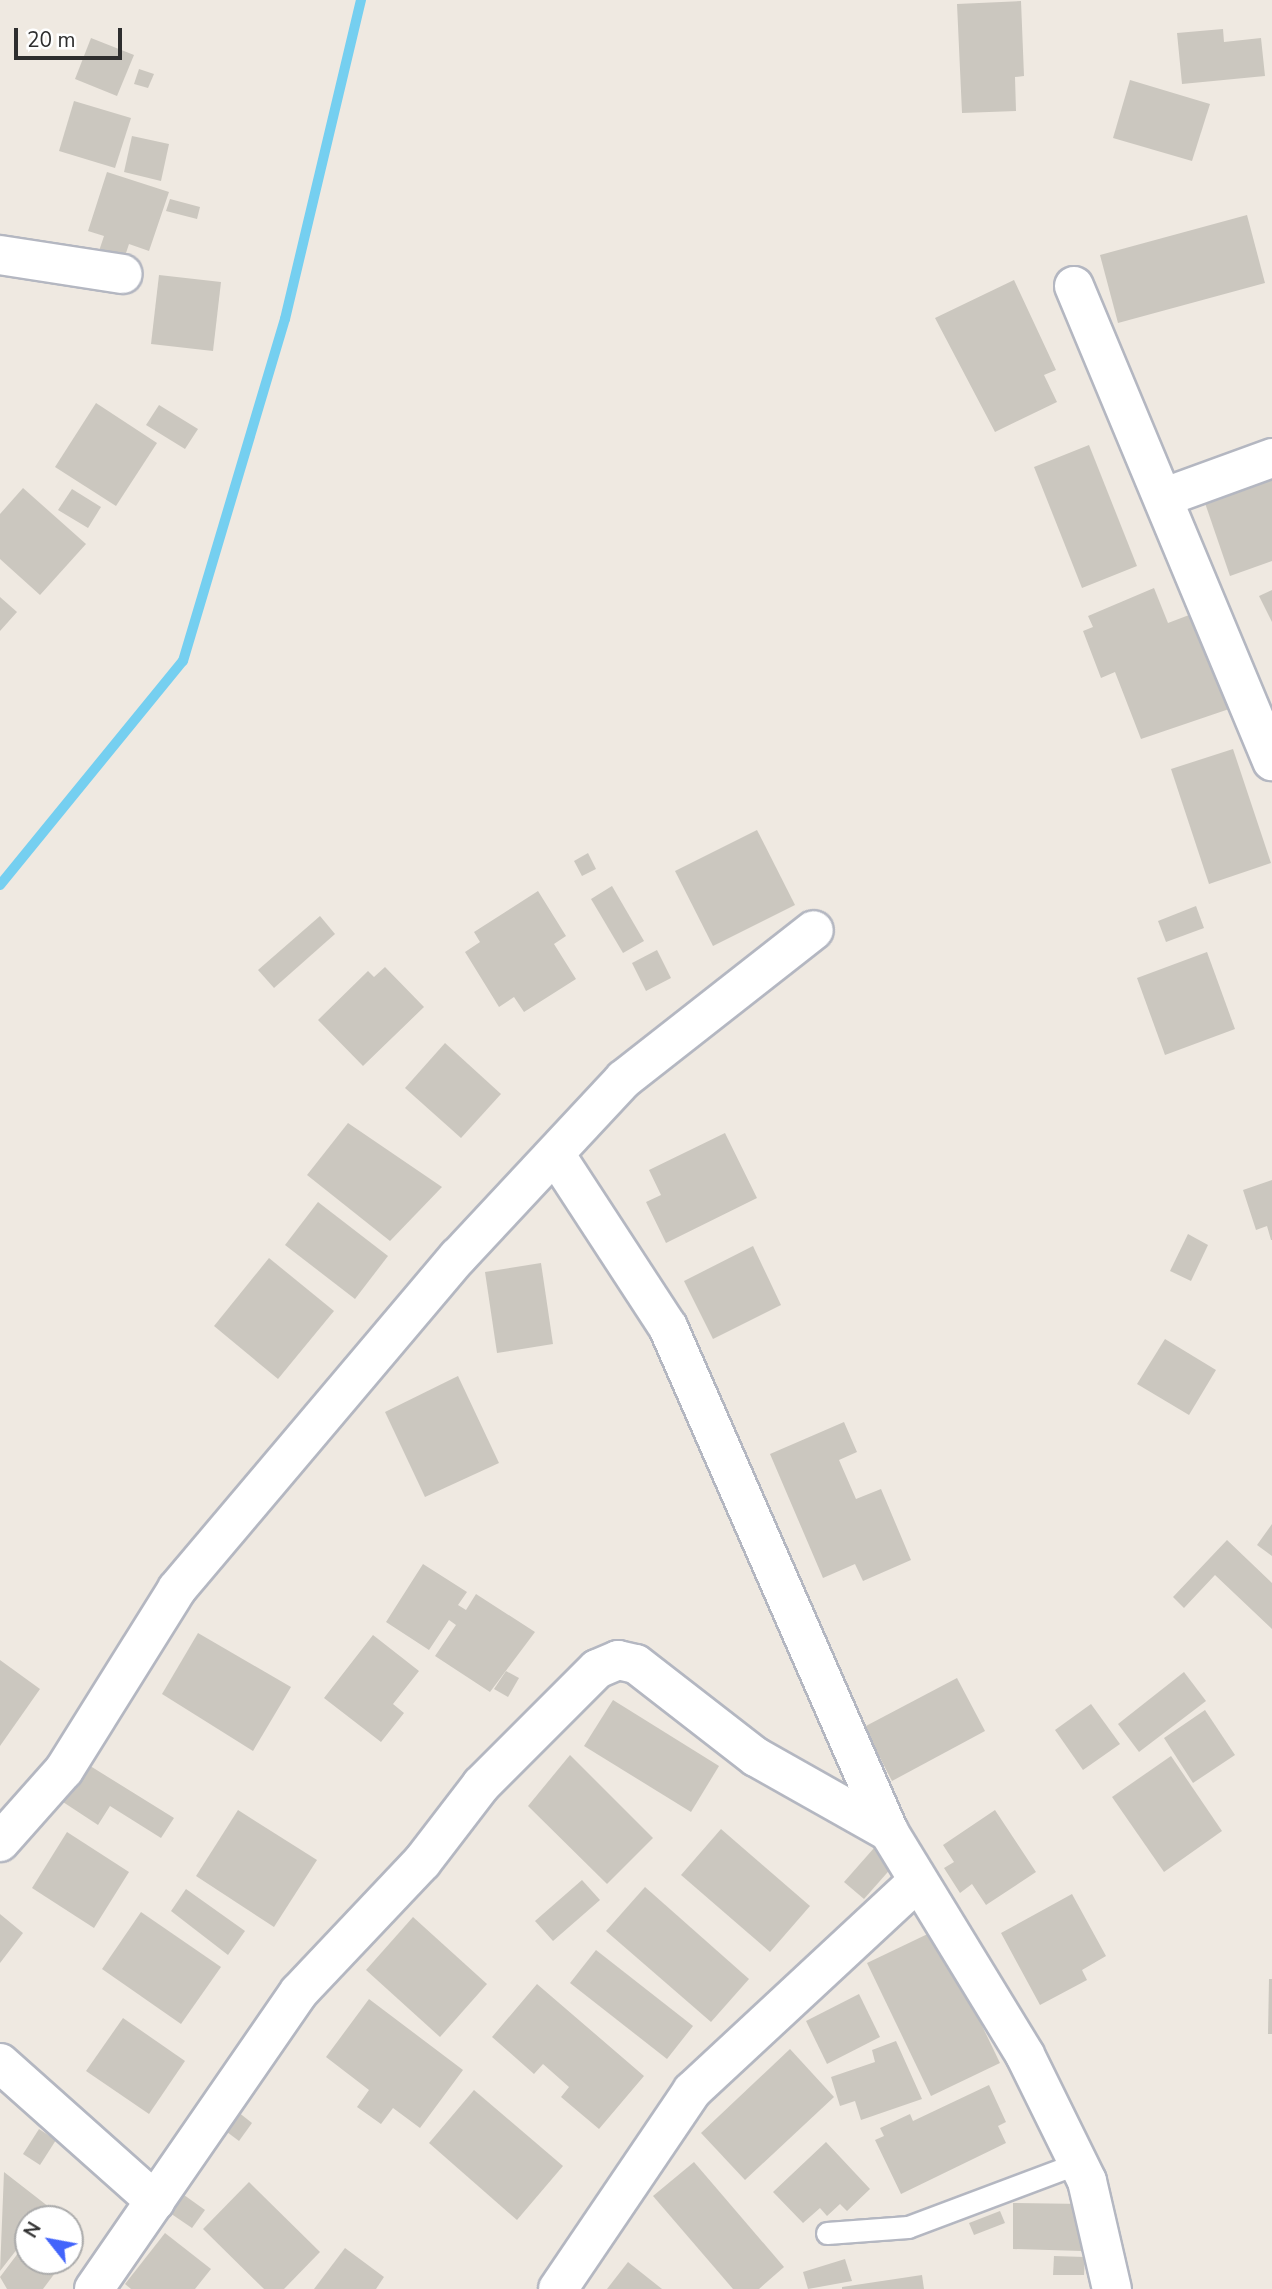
<!DOCTYPE html>
<html>
<head>
<meta charset="utf-8">
<style>
  body { margin:0 }
  #map { position:relative; width:1272px; height:2289px; overflow:hidden; background:#efe9e1; font-family:"Nunito Sans",sans-serif }
  div>[style] { position:absolute }
  .stream>* { height:10px; margin:-5px; padding:0 5px; transform-origin:5px; border-radius:5px; background:#75cff0 }
  .building>* { inset:0; background:#cbc7bf }
  .roads { filter:drop-shadow(2px 0 #b4b7c1) drop-shadow(-2px 0 #b4b7c1) drop-shadow(0 2px #b4b7c1) drop-shadow(0 -2px #b4b7c1) }
  .lane>* { height:21px; margin:-10.5px; padding:0 10.5px; transform-origin:10.5px; border-radius:10.5px; background:#fff }
  .street>* { height:38px; margin:-19px; padding:0 19px; transform-origin:19px; border-radius:19px; background:#fff }
  span { translate:-50% -50%; white-space:nowrap; text-align:center; line-height:1.15; -webkit-text-stroke:6px #fff; paint-order:stroke }
  .north { position:absolute; left:14px; top:2205px; width:70px; height:70px; box-sizing:border-box; background:#fff; border:2px solid #ababab; border-radius:50%; rotate:301deg; font-size:19px; font-weight:700; line-height:28px; text-align:center; color:#2e2e2e }
  .north::after { content:''; display:block; margin:auto; width:24px; height:32px; background:#4264fb; clip-path:polygon(50% 0,100% 100%,50% 72%,0 100%) }
  .scale { position:absolute; left:14px; top:28px; width:108px; height:32px; box-sizing:border-box; border:4px solid #2e2e2e; border-top:0; padding-left:9px; font-size:21px; line-height:24px; white-space:nowrap; color:#2e2e2e; -webkit-text-stroke:5px #fff; paint-order:stroke }
</style>
</head>
<body>
<div id="map">
  <div class="stream">
    <i style="left:0;top:885px;width:289px;rotate:-50.8deg"></i>
    <i style="left:183px;top:661px;width:357px;rotate:-73.4deg"></i>
    <i style="left:285px;top:319px;width:328px;rotate:-76.6deg"></i>
  </div>
  <div class="building">
    <i style="clip-path:polygon(1021px 1px,1024px 76px,1015px 77px,1016px 111px,962px 113px,957px 4px)"></i>
    <i style="clip-path:polygon(1223px 29px,1224px 42px,1261px 38px,1265px 76px,1182px 84px,1177px 33px)"></i>
    <i style="clip-path:polygon(91px 38px,134px 55px,117px 96px,75px 79px)"></i>
    <i style="clip-path:polygon(139px 69px,154px 74px,148px 88px,134px 84px)"></i>
    <i style="clip-path:polygon(1130px 80px,1210px 104px,1192px 161px,1113px 138px)"></i>
    <i style="clip-path:polygon(74px 101px,131px 118px,115px 168px,59px 151px)"></i>
    <i style="clip-path:polygon(132px 136px,169px 144px,161px 181px,124px 172px)"></i>
    <i style="clip-path:polygon(107px 172px,169px 192px,149px 251px,129px 244px,123px 262px,98px 254px,104px 236px,88px 231px)"></i>
    <i style="clip-path:polygon(170px 199px,200px 207px,197px 219px,166px 211px)"></i>
    <i style="clip-path:polygon(1247px 215px,1265px 283px,1118px 323px,1100px 255px)"></i>
    <i style="clip-path:polygon(159px 275px,221px 282px,213px 351px,151px 344px)"></i>
    <i style="clip-path:polygon(1014px 280px,1056px 370px,1044px 375px,1057px 402px,995px 432px,935px 318px)"></i>
    <i style="clip-path:polygon(96px 403px,157px 443px,116px 506px,55px 467px)"></i>
    <i style="clip-path:polygon(159px 405px,198px 429px,185px 449px,146px 425px)"></i>
    <i style="clip-path:polygon(1089px 445px,1137px 566px,1082px 588px,1034px 467px)"></i>
    <i style="clip-path:polygon(1272px 479px,1272px 561px,1230px 576px,1205px 503px)"></i>
    <i style="clip-path:polygon(23px 488px,86px 544px,40px 595px,0 559px,0 514px)"></i>
    <i style="clip-path:polygon(72px 489px,101px 507px,88px 528px,58px 510px)"></i>
    <i style="clip-path:polygon(1154px 588px,1168px 623px,1197px 612px,1235px 707px,1141px 739px,1115px 672px,1101px 678px,1083px 631px,1093px 627px,1088px 616px)"></i>
    <i style="clip-path:polygon(1272px 590px,1272px 622px,1259px 596px)"></i>
    <i style="clip-path:polygon(0 597px,17px 612px,0 631px)"></i>
    <i style="clip-path:polygon(1233px 749px,1271px 863px,1209px 884px,1171px 769px)"></i>
    <i style="clip-path:polygon(757px 830px,795px 905px,713px 946px,675px 871px)"></i>
    <i style="clip-path:polygon(588px 853px,596px 869px,582px 876px,574px 861px)"></i>
    <i style="clip-path:polygon(612px 886px,644px 941px,623px 953px,591px 899px)"></i>
    <i style="clip-path:polygon(538px 891px,566px 936px,554px 944px,576px 979px,524px 1012px,514px 997px,499px 1007px,465px 952px,480px 942px,474px 932px)"></i>
    <i style="clip-path:polygon(1196px 906px,1204px 928px,1166px 942px,1158px 921px)"></i>
    <i style="clip-path:polygon(320px 916px,335px 934px,274px 988px,258px 970px)"></i>
    <i style="clip-path:polygon(657px 950px,671px 978px,646px 991px,632px 963px)"></i>
    <i style="clip-path:polygon(1207px 952px,1235px 1029px,1165px 1055px,1137px 978px)"></i>
    <i style="clip-path:polygon(385px 967px,424px 1007px,363px 1066px,318px 1020px,368px 971px,374px 977px)"></i>
    <i style="clip-path:polygon(445px 1043px,501px 1094px,461px 1138px,405px 1088px)"></i>
    <i style="clip-path:polygon(348px 1123px,442px 1187px,390px 1241px,307px 1175px)"></i>
    <i style="clip-path:polygon(725px 1133px,757px 1198px,666px 1243px,646px 1202px,661px 1195px,649px 1170px)"></i>
    <i style="clip-path:polygon(1272px 1180px,1272px 1240px,1271px 1240px,1267px 1226px,1256px 1230px,1243px 1190px)"></i>
    <i style="clip-path:polygon(318px 1202px,388px 1256px,355px 1299px,285px 1245px)"></i>
    <i style="clip-path:polygon(1188px 1234px,1208px 1245px,1191px 1281px,1170px 1271px)"></i>
    <i style="clip-path:polygon(753px 1246px,781px 1305px,713px 1339px,684px 1281px)"></i>
    <i style="clip-path:polygon(269px 1258px,334px 1311px,278px 1379px,214px 1326px)"></i>
    <i style="clip-path:polygon(541px 1263px,553px 1344px,497px 1353px,485px 1272px)"></i>
    <i style="clip-path:polygon(1165px 1339px,1216px 1370px,1189px 1415px,1137px 1384px)"></i>
    <i style="clip-path:polygon(458px 1376px,499px 1463px,425px 1497px,385px 1412px)"></i>
    <i style="clip-path:polygon(844px 1422px,857px 1452px,839px 1460px,856px 1499px,881px 1489px,911px 1560px,863px 1581px,855px 1564px,823px 1578px,770px 1454px)"></i>
    <i style="clip-path:polygon(1272px 1524px,1272px 1556px,1257px 1545px)"></i>
    <i style="clip-path:polygon(1227px 1540px,1272px 1583px,1272px 1629px,1215px 1575px,1184px 1608px,1173px 1597px)"></i>
    <i style="clip-path:polygon(423px 1564px,467px 1592px,458px 1605px,466px 1610px,476px 1594px,535px 1632px,490px 1692px,435px 1656px,456px 1625px,449px 1620px,429px 1650px,386px 1622px)"></i>
    <i style="clip-path:polygon(198px 1633px,291px 1687px,253px 1751px,162px 1694px)"></i>
    <i style="clip-path:polygon(373px 1635px,419px 1671px,393px 1704px,404px 1713px,381px 1742px,324px 1698px)"></i>
    <i style="clip-path:polygon(0 1660px,40px 1689px,0 1746px)"></i>
    <i style="clip-path:polygon(506px 1671px,519px 1678px,508px 1697px,494px 1689px)"></i>
    <i style="clip-path:polygon(1184px 1672px,1206px 1701px,1139px 1752px,1118px 1724px)"></i>
    <i style="clip-path:polygon(957px 1678px,985px 1731px,892px 1781px,864px 1727px)"></i>
    <i style="clip-path:polygon(613px 1700px,719px 1766px,691px 1812px,584px 1746px)"></i>
    <i style="clip-path:polygon(1091px 1704px,1120px 1744px,1083px 1770px,1055px 1730px)"></i>
    <i style="clip-path:polygon(1205px 1710px,1235px 1755px,1193px 1783px,1164px 1738px)"></i>
    <i style="clip-path:polygon(570px 1755px,653px 1838px,607px 1884px,528px 1806px)"></i>
    <i style="clip-path:polygon(1171px 1756px,1222px 1831px,1164px 1872px,1112px 1797px)"></i>
    <i style="clip-path:polygon(87px 1764px,174px 1818px,161px 1838px,110px 1806px,98px 1825px,63px 1802px)"></i>
    <i style="clip-path:polygon(238px 1810px,317px 1860px,274px 1927px,196px 1876px)"></i>
    <i style="clip-path:polygon(995px 1810px,1036px 1872px,986px 1905px,972px 1884px,960px 1893px,944px 1868px,954px 1862px,943px 1845px)"></i>
    <i style="clip-path:polygon(721px 1829px,810px 1906px,770px 1952px,681px 1875px)"></i>
    <i style="clip-path:polygon(67px 1832px,129px 1872px,94px 1928px,32px 1888px)"></i>
    <i style="clip-path:polygon(874px 1848px,894px 1865px,864px 1899px,844px 1882px)"></i>
    <i style="clip-path:polygon(582px 1880px,600px 1900px,553px 1941px,535px 1921px)"></i>
    <i style="clip-path:polygon(645px 1887px,749px 1979px,711px 2022px,606px 1931px)"></i>
    <i style="clip-path:polygon(186px 1889px,245px 1931px,228px 1955px,171px 1911px)"></i>
    <i style="clip-path:polygon(1072px 1894px,1106px 1956px,1082px 1970px,1087px 1980px,1040px 2005px,1001px 1933px)"></i>
    <i style="clip-path:polygon(141px 1912px,221px 1967px,181px 2024px,102px 1969px)"></i>
    <i style="clip-path:polygon(0 1914px,23px 1933px,0 1963px)"></i>
    <i style="clip-path:polygon(413px 1917px,487px 1984px,440px 2037px,366px 1970px)"></i>
    <i style="clip-path:polygon(936px 1930px,1000px 2063px,931px 2096px,867px 1963px)"></i>
    <i style="clip-path:polygon(596px 1950px,693px 2026px,667px 2059px,570px 1983px)"></i>
    <i style="clip-path:polygon(1269px 1979px,1272px 1979px,1272px 2034px,1268px 2034px)"></i>
    <i style="clip-path:polygon(537px 1984px,644px 2076px,599px 2129px,561px 2097px,569px 2087px,543px 2064px,534px 2074px,492px 2037px)"></i>
    <i style="clip-path:polygon(859px 1994px,880px 2037px,827px 2064px,806px 2021px)"></i>
    <i style="clip-path:polygon(369px 1999px,463px 2070px,420px 2128px,393px 2108px,381px 2124px,357px 2107px,369px 2090px,326px 2057px)"></i>
    <i style="clip-path:polygon(123px 2018px,185px 2061px,149px 2114px,86px 2071px)"></i>
    <i style="clip-path:polygon(896px 2041px,922px 2099px,861px 2120px,855px 2101px,840px 2106px,831px 2077px,875px 2062px,872px 2050px)"></i>
    <i style="clip-path:polygon(790px 2049px,834px 2097px,745px 2180px,701px 2133px)"></i>
    <i style="clip-path:polygon(989px 2085px,1006px 2122px,998px 2126px,1006px 2143px,901px 2194px,875px 2140px,884px 2136px,880px 2128px,910px 2114px,913px 2121px)"></i>
    <i style="clip-path:polygon(474px 2090px,563px 2166px,517px 2220px,429px 2143px)"></i>
    <i style="clip-path:polygon(233px 2108px,252px 2123px,239px 2141px,219px 2126px)"></i>
    <i style="clip-path:polygon(39px 2129px,56px 2140px,40px 2165px,23px 2154px)"></i>
    <i style="clip-path:polygon(826px 2142px,870px 2189px,847px 2211px,840px 2204px,827px 2216px,820px 2208px,803px 2223px,773px 2192px)"></i>
    <i style="clip-path:polygon(694px 2162px,784px 2267px,759px 2289px,733px 2289px,653px 2196px)"></i>
    <i style="clip-path:polygon(4px 2172px,49px 2207px,40px 2219px,28px 2219px,28px 2235px,0 2271px)"></i>
    <i style="clip-path:polygon(249px 2182px,320px 2252px,284px 2289px,264px 2289px,203px 2229px)"></i>
    <i style="clip-path:polygon(184px 2195px,205px 2210px,192px 2228px,170px 2213px)"></i>
    <i style="clip-path:polygon(1013px 2203px,1083px 2204px,1082px 2251px,1013px 2249px)"></i>
    <i style="clip-path:polygon(1000px 2211px,1005px 2223px,974px 2235px,969px 2223px)"></i>
    <i style="clip-path:polygon(165px 2233px,211px 2269px,195px 2289px,131px 2289px,125px 2284px)"></i>
    <i style="clip-path:polygon(28px 2240px,28px 2261px,64px 2261px,43px 2289px,7px 2289px,0 2277px)"></i>
    <i style="clip-path:polygon(345px 2248px,384px 2277px,376px 2289px,314px 2289px)"></i>
    <i style="clip-path:polygon(1054px 2256px,1085px 2257px,1084px 2275px,1053px 2275px)"></i>
    <i style="clip-path:polygon(845px 2259px,852px 2281px,808px 2289px,803px 2272px)"></i>
    <i style="clip-path:polygon(628px 2262px,662px 2289px,607px 2289px)"></i>
    <i style="clip-path:polygon(922px 2275px,924px 2289px,842px 2289px,842px 2287px)"></i>
  </div>
  <div class="roads">
    <div class="lane">
      <i style="left:827px;top:2233px;width:81px;rotate:-4.2deg"></i>
      <i style="left:908px;top:2227px;width:182px;rotate:-20.6deg"></i>
    </div>
    <div class="street">
      <i style="left:0;top:255px;width:124px;rotate:8.8deg"></i>
      <i style="left:1074px;top:286px;width:515px;rotate:67.37deg"></i>
      <i style="left:1165px;top:497px;width:114px;rotate:-20deg"></i>
      <i style="left:557px;top:1157px;width:203px;rotate:56.9deg"></i>
      <i style="left:668px;top:1327px;width:551px;rotate:66.36deg"></i>
      <i style="left:0;top:1842px;width:96px;rotate:-48.4deg"></i>
      <i style="left:64px;top:1770px;width:213px;rotate:-58deg"></i>
      <i style="left:177px;top:1589px;width:435px;rotate:-49.8deg"></i>
      <i style="left:458px;top:1257px;width:243px;rotate:-47deg"></i>
      <i style="left:624px;top:1079px;width:241px;rotate:-38.1deg"></i>
      <i style="left:0;top:2063px;width:208px;rotate:41.7deg"></i>
      <i style="left:94px;top:2289px;width:361px;rotate:-55.4deg"></i>
      <i style="left:299px;top:1992px;width:179px;rotate:-46.6deg"></i>
      <i style="left:422px;top:1862px;width:97px;rotate:-52.5deg"></i>
      <i style="left:481px;top:1785px;width:164px;rotate:-45deg"></i>
      <i style="left:597px;top:1669px;width:23px;rotate:-23deg"></i>
      <i style="left:618px;top:1660px;width:18px;rotate:13deg"></i>
      <i style="left:636px;top:1664px;width:152px;rotate:37.8deg"></i>
      <i style="left:756px;top:1757px;width:153px;rotate:29.4deg"></i>
      <i style="left:889px;top:1832px;width:261px;rotate:58.6deg"></i>
      <i style="left:1025px;top:2055px;width:140px;rotate:63.8deg"></i>
      <i style="left:1087px;top:2181px;width:111px;rotate:77deg"></i>
      <i style="left:558px;top:2289px;width:239px;rotate:-55.9deg"></i>
      <i style="left:692px;top:2091px;width:306px;rotate:-42.9deg"></i>
    </div>
  </div>
  <div class="north">N</div>
  <div class="scale">20 m</div>
</div>
</body>
</html>
